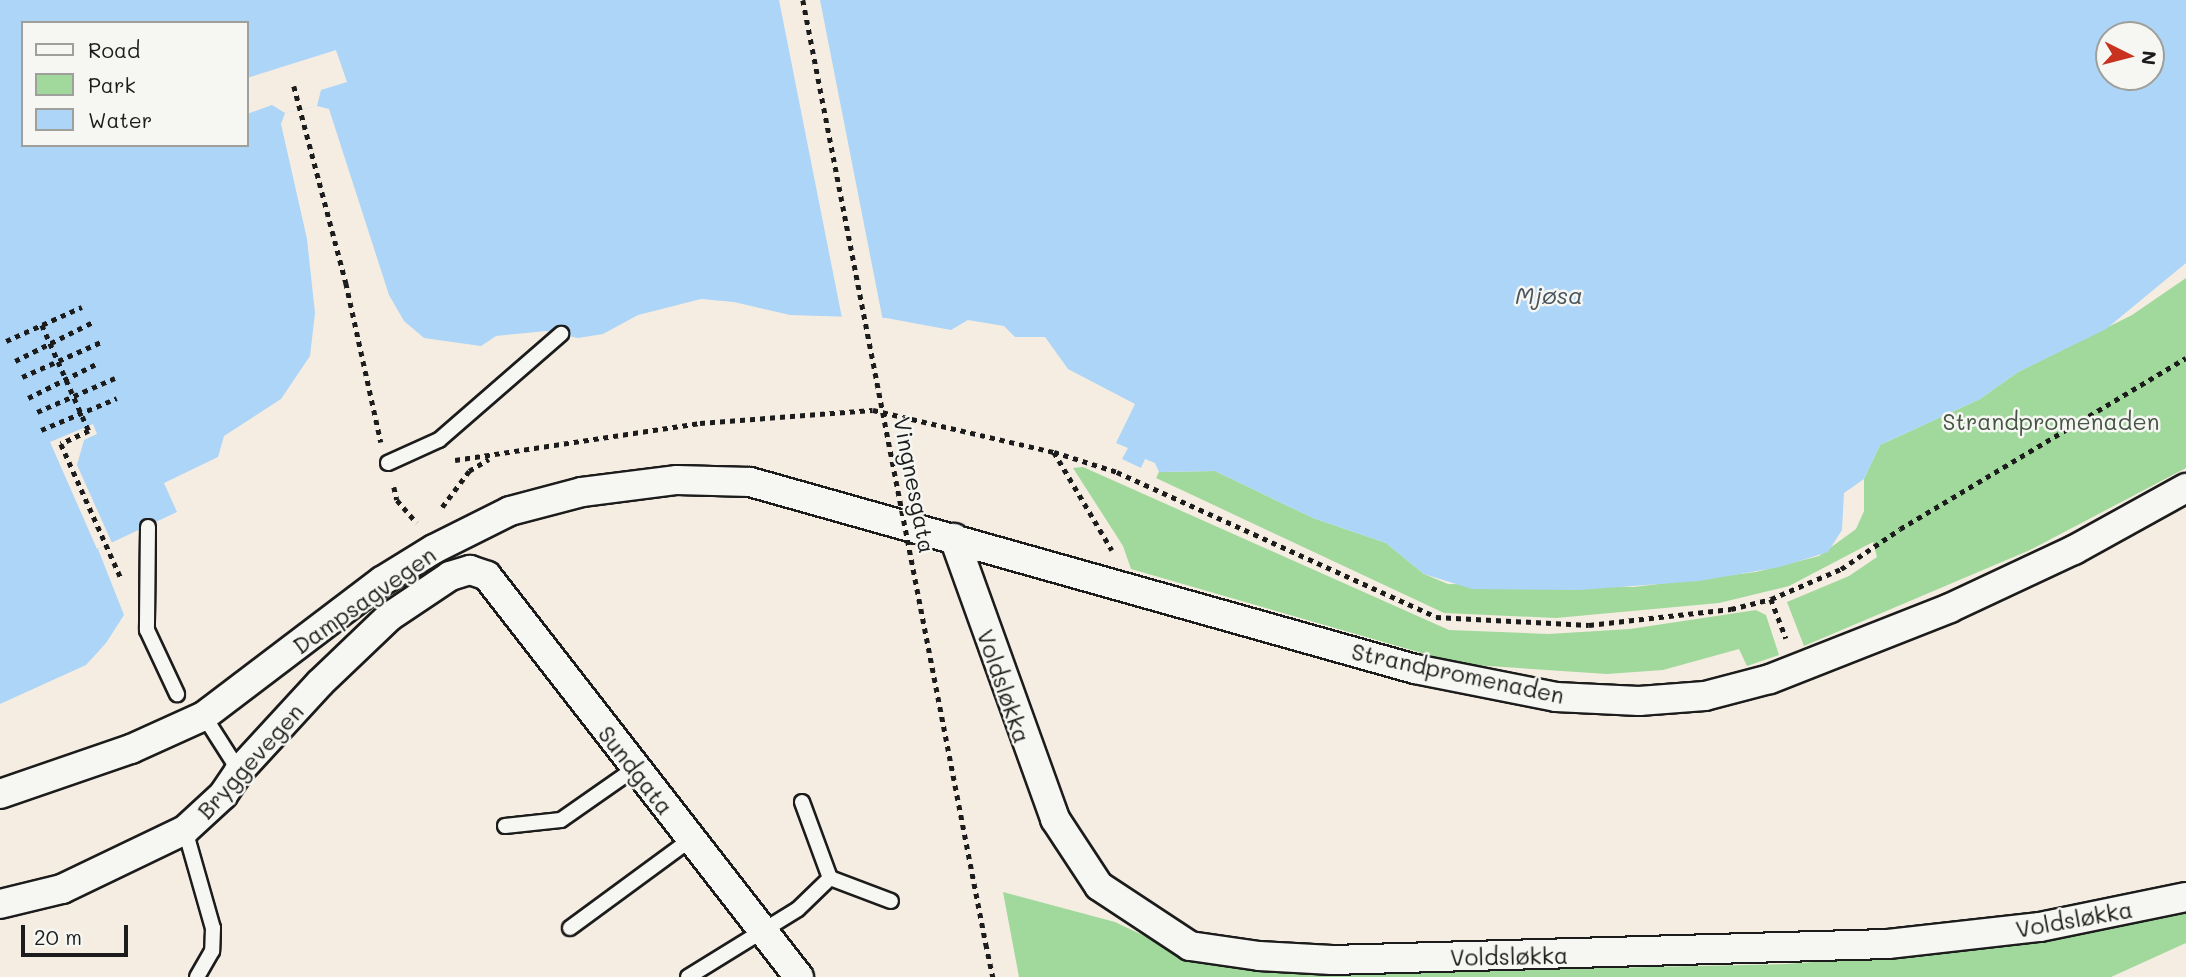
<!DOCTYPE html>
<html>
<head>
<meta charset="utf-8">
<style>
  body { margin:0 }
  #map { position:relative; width:2186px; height:977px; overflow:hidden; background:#f5ede2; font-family:Mali,sans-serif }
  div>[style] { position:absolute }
  .green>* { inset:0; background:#a1d99d }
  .water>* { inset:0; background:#acd5f7 }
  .pier>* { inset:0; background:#f5ede2 }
  .path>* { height:4.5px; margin-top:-2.25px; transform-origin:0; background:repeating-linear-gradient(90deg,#1c1c1c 0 5px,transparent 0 10px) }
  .roads { filter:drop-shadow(2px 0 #1c1c1c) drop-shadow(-2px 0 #1c1c1c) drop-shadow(0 2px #1c1c1c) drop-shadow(0 -2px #1c1c1c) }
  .service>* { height:14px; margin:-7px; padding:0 7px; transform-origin:7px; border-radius:7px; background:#f6f6f2 }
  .minor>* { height:28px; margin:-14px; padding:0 14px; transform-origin:14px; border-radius:14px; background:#f6f6f2 }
  .path-bridge>* { height:4.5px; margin-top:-2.25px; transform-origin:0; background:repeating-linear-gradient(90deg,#1c1c1c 0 5px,transparent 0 10px) }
  span { translate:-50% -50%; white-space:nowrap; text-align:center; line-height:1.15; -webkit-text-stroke:5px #f6f6f2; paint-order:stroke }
  .park-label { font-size:23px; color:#445543 }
  .street-label { font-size:23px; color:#1c1c1c }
  .water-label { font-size:24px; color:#47545e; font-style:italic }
  .legend { position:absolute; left:21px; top:21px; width:228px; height:126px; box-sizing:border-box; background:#f6f6f2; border:2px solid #9f9f9c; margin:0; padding:9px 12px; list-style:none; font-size:21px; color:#1c1c1c }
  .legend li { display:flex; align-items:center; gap:14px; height:35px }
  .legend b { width:35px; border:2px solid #9f9f9c }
  .north { position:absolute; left:2095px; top:21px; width:70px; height:70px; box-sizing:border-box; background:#f6f6f2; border:2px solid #9f9f9c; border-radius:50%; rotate:96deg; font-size:19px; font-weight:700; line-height:28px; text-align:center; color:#1c1c1c }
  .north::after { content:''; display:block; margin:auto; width:24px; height:32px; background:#c8321e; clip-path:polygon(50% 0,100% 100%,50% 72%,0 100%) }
  .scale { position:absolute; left:21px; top:925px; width:107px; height:32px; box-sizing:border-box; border:4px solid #1c1c1c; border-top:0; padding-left:9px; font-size:21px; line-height:24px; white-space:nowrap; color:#1c1c1c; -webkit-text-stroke:5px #f6f6f2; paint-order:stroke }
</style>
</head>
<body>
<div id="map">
  <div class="green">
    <i style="clip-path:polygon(2186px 278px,2186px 468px,2030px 550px,1804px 646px,1787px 602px,1849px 576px,1877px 557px,1873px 542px,1789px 586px,1719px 603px,1556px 618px,1444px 613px,1156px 478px,1159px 472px,1215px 471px,1313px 518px,1386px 543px,1424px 574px,1448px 584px,1634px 587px,1756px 572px,1819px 556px,1856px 529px,1864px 511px,1864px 479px,1880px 445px,1980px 399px,2018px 372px,2132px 315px)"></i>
    <i style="clip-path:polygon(1083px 467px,1449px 630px,1548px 634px,1630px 629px,1756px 610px,1766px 615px,1779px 655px,1747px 666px,1739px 649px,1663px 670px,1607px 674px,1474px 665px,1432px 656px,1131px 569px,1123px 546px,1073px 468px)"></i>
    <i style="clip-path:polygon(1003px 892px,1115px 922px,1189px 957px,1604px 968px,1786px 964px,1963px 951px,2186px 907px,2186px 943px,2111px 977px,1019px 977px)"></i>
  </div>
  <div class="water">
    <i style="clip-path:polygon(evenodd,0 0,2186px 0,2186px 263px,2106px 329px,2018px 372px,1980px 399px,1880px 445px,1864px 479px,1844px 493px,1842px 530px,1828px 552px,1780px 567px,1699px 581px,1579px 590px,1472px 589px,1424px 574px,1386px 543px,1313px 518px,1215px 471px,1159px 472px,1155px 463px,1145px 459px,1141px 468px,1122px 459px,1128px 448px,1116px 443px,1135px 404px,1068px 369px,1045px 337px,1015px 337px,1004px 326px,968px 320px,951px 330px,886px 318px,790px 315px,734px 302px,701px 299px,638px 315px,603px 334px,578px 338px,546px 331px,496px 336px,481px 346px,424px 338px,404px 321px,389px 295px,329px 109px,317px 106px,285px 113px,281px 124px,307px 239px,315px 313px,310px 356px,281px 399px,224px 436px,218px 457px,164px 483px,177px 512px,98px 549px,124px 615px,106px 643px,86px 665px,0 704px,0 0,23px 23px,247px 23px,247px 145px,23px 145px,23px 23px,0 0,2109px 35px,2151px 35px,2151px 77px,2109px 77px,2109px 35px)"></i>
  </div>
  <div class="pier">
    <i style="clip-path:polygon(779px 0,820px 0,883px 321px,842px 318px)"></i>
    <i style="clip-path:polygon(336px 50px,347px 82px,321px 90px,317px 106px,285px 113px,272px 105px,247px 114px,247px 78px)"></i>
    <i style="clip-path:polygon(93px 424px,97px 434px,84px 440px,77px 465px,112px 543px,97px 549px,50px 442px)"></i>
  </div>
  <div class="path">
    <i style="left:294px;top:86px;width:204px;rotate:75.2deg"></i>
    <i style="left:346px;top:283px;width:163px;rotate:77.6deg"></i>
    <i style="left:42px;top:325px;width:116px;rotate:66.1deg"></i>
    <i style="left:89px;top:431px;width:31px;rotate:155deg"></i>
    <i style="left:61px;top:444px;width:147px;rotate:65.9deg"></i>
    <i style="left:6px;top:341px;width:83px;rotate:-24.1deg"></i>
    <i style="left:15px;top:361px;width:87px;rotate:-26.6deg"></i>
    <i style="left:22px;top:377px;width:86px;rotate:-23.9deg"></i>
    <i style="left:28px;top:398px;width:80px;rotate:-26.6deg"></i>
    <i style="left:37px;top:412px;width:85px;rotate:-23.6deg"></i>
    <i style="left:41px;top:430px;width:82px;rotate:-22.8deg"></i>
    <i style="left:1054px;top:452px;width:114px;rotate:59.4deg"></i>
    <i style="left:455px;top:460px;width:248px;rotate:-8.6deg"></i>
    <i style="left:700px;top:423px;width:173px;rotate:-4.3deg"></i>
    <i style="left:873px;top:410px;width:186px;rotate:13.1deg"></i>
    <i style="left:1054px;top:452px;width:66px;rotate:17.6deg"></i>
    <i style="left:1117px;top:472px;width:350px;rotate:24.4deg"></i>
    <i style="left:1436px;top:617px;width:153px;rotate:3deg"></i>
    <i style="left:1589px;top:625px;width:143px;rotate:-6.4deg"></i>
    <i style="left:1731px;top:609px;width:41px;rotate:-14deg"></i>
    <i style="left:1771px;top:599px;width:76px;rotate:-23.2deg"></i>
    <i style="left:1841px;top:569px;width:71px;rotate:-34.1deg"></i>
    <i style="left:1900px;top:529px;width:333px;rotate:-30.9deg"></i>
    <i style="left:394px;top:487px;width:13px;rotate:77deg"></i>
    <i style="left:397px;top:500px;width:30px;rotate:49deg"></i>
    <i style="left:442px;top:507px;width:45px;rotate:-53.1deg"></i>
    <i style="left:469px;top:471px;width:23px;rotate:-31deg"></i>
    <i style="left:1771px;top:599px;width:42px;rotate:69deg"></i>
    <i style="left:986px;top:944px;width:34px;rotate:78deg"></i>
  </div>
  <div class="roads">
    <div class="service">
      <i style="left:388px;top:463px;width:56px;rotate:-24.3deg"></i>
      <i style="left:439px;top:440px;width:162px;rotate:-41deg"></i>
      <i style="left:148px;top:527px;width:103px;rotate:90.6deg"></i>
      <i style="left:147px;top:630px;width:71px;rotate:64.9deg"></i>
      <i style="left:204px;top:716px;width:65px;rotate:57.5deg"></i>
      <i style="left:802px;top:802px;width:81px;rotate:69.8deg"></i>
      <i style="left:830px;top:878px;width:65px;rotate:20.7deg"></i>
      <i style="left:505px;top:826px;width:56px;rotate:-6.1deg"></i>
      <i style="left:561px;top:820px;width:89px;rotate:-34.9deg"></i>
      <i style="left:185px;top:830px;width:102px;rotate:74.1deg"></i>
      <i style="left:213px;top:928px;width:23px;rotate:92deg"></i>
      <i style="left:212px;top:951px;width:30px;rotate:120deg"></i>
      <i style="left:570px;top:928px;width:149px;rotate:-36.3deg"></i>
      <i style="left:688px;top:977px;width:129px;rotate:-31.7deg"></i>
      <i style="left:798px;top:909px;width:45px;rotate:-44.1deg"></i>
    </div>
    <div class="minor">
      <i style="left:954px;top:538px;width:299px;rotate:70.2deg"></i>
      <i style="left:1055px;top:819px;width:80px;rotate:56.7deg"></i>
      <i style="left:1099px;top:886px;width:109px;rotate:33.4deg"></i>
      <i style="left:1190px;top:946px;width:70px;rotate:8.2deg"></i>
      <i style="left:1259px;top:956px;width:73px;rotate:3.1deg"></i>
      <i style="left:1332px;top:960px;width:556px;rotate:-1.65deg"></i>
      <i style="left:1888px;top:944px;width:153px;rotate:-6.4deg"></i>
      <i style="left:2040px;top:927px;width:149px;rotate:-11.6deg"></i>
      <i style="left:0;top:794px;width:139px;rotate:-19deg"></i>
      <i style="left:131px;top:749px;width:80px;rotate:-24.3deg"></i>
      <i style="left:204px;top:716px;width:223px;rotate:-37.2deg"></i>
      <i style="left:382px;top:581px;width:61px;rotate:-31.6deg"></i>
      <i style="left:434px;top:549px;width:85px;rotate:-26.6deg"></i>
      <i style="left:510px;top:511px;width:74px;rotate:-14.8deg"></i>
      <i style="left:582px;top:492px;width:96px;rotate:-7.2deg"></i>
      <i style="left:677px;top:480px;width:73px;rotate:1.6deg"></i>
      <i style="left:750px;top:482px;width:691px;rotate:15.71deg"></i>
      <i style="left:1415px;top:669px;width:144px;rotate:11.2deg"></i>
      <i style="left:1556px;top:697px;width:83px;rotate:2.8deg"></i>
      <i style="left:1639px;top:701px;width:66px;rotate:-4.3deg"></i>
      <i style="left:1705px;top:696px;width:67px;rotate:-14.7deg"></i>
      <i style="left:1770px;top:679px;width:193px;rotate:-21.5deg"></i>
      <i style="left:1950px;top:608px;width:137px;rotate:-25.1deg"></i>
      <i style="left:2074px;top:550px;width:128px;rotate:-29deg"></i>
      <i style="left:0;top:904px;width:64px;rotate:-13.6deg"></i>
      <i style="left:62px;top:889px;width:136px;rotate:-25.6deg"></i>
      <i style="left:185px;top:830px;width:52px;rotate:-42.6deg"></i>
      <i style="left:223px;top:795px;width:29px;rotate:-56deg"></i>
      <i style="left:239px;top:771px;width:120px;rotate:-47.4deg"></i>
      <i style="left:320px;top:683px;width:95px;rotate:-43.7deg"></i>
      <i style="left:389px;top:617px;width:73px;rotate:-33.9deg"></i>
      <i style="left:450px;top:576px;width:21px;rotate:-17deg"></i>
      <i style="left:470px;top:570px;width:18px;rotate:19deg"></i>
      <i style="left:487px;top:576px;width:508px;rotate:52.12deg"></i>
    </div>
  </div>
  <div class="path-bridge">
    <i style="left:803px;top:0;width:962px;rotate:79.03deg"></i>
  </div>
  <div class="park-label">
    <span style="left:2051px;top:421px">Strandpromenaden</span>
  </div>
  <div class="street-label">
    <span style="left:915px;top:485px;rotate:79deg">Vingnesgata</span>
    <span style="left:364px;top:600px;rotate:-35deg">Dampsagvegen</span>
    <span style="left:1458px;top:673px;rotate:12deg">Strandpromenaden</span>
    <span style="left:1004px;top:686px;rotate:71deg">Voldsløkka</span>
    <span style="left:250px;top:761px;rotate:-48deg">Bryggevegen</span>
    <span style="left:636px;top:770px;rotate:52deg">Sundgata</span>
    <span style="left:2074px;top:919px;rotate:-10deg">Voldsløkka</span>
    <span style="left:1509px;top:956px;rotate:-1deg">Voldsløkka</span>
  </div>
  <div class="water-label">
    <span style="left:1549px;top:295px">Mjøsa</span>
  </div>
  <ul class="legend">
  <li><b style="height:9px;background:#f6f6f2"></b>Road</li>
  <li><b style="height:19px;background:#a1d99d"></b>Park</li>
  <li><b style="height:19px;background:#acd5f7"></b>Water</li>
  </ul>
  <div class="north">N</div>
  <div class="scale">20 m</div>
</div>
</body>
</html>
